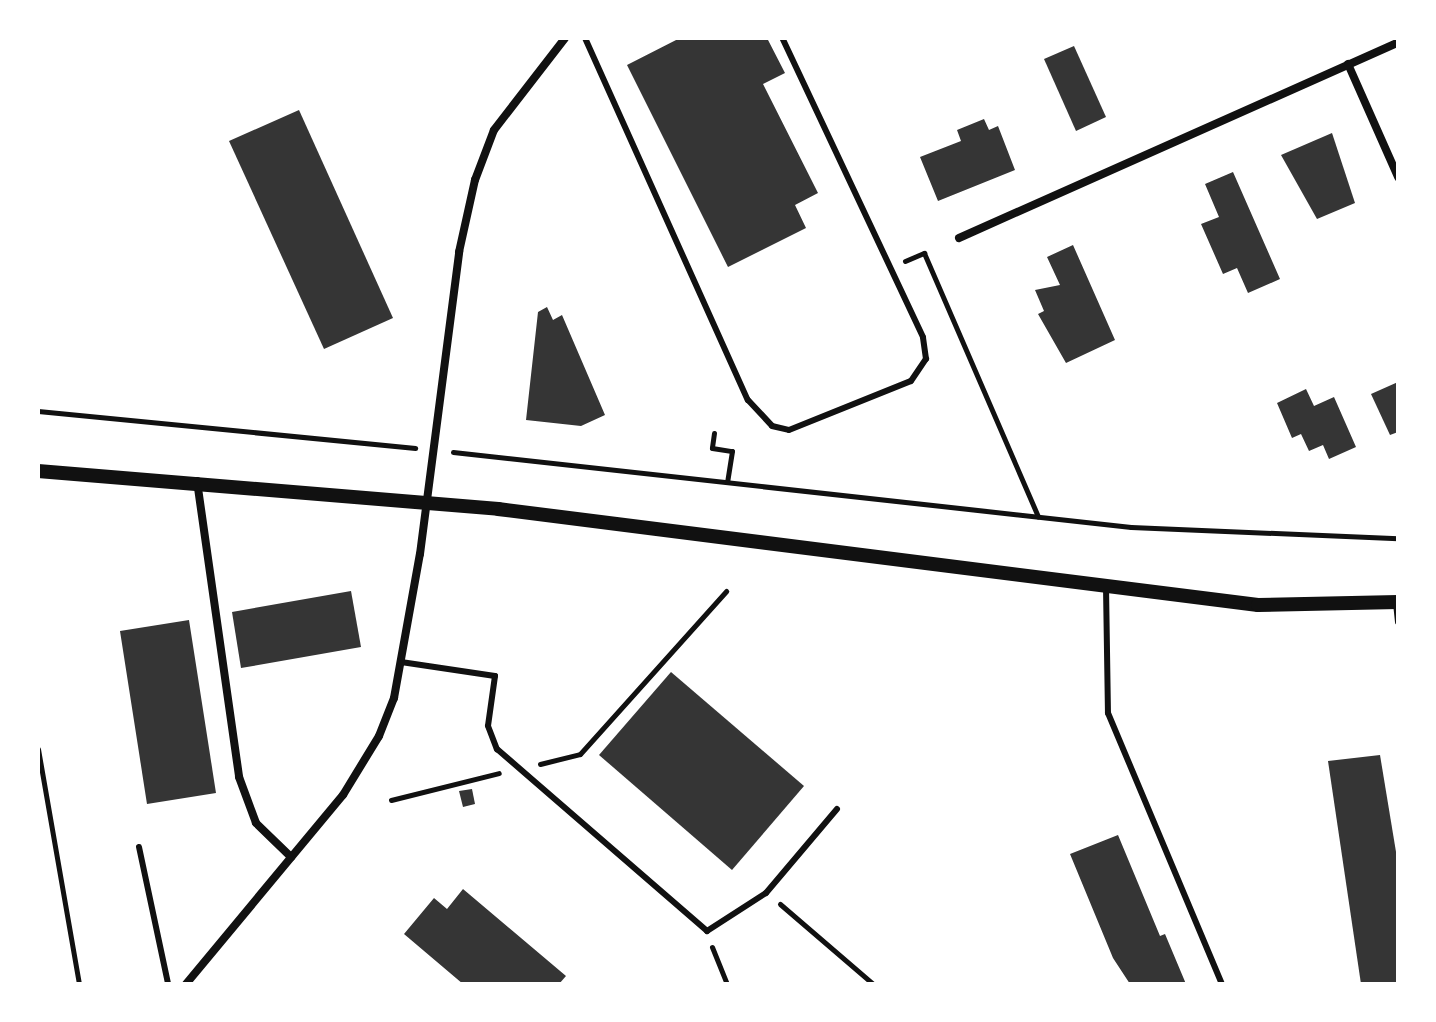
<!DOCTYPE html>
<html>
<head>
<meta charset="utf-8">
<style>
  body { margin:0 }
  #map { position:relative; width:1436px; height:1022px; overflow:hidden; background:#fff; font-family:"Titillium Web",sans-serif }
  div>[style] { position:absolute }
  .building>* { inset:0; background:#353535 }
  .path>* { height:5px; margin:-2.5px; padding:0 2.5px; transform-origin:2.5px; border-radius:2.5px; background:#111 }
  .service>* { height:6px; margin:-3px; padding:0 3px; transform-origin:3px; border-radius:3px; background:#111 }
  .minor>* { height:8px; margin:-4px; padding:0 4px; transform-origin:4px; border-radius:4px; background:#111 }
  .tertiary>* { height:14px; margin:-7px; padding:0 7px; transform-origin:7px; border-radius:7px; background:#111 }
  span { translate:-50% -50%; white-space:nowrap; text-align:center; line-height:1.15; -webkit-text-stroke:8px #fff; paint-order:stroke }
  .frame { position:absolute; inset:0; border:40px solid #fff; pointer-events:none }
</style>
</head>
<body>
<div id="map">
  <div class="building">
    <i style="clip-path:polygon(680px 38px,767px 38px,785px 73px,763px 84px,818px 193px,795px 205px,806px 228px,728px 267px,627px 65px)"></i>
    <i style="clip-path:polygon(1074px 46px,1106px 117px,1076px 131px,1044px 59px)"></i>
    <i style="clip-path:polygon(299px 110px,393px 318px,324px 349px,229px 141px)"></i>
    <i style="clip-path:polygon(984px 119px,989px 130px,998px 126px,1015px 170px,938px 201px,920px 157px,961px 141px,957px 130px)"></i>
    <i style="clip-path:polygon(1332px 133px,1355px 203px,1317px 219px,1281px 155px)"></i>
    <i style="clip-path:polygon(1233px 172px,1280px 279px,1248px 293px,1237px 268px,1223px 274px,1201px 224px,1219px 217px,1205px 184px)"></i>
    <i style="clip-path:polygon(1073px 245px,1115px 340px,1066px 363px,1038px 314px,1044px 311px,1035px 290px,1060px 285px,1047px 257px)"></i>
    <i style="clip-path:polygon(547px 307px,553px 320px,562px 315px,605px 415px,581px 426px,526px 420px,538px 312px)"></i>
    <i style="clip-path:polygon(1398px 382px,1398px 432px,1390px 435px,1371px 394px)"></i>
    <i style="clip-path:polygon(1306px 389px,1314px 406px,1334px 397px,1356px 447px,1329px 459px,1323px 445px,1309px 451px,1301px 434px,1292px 438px,1277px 403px)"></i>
    <i style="clip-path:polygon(351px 591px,361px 647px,241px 668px,232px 612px)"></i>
    <i style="clip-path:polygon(189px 620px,216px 793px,147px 804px,120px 631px)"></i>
    <i style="clip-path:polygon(671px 672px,804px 786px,732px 870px,599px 755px)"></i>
    <i style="clip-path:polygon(1380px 755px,1398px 864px,1398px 984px,1361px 984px,1328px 761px)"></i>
    <i style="clip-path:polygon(472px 789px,475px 804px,463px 807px,459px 791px)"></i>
    <i style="clip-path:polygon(1118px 835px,1160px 936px,1165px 934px,1186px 984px,1130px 984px,1113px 958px,1070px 854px)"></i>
    <i style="clip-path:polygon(463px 889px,566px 976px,559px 984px,463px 984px,404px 934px,434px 898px,447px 909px)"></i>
  </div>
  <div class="path">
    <i style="left:905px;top:261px;width:21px;rotate:-23deg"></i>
    <i style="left:924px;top:253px;width:287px;rotate:66.6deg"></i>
    <i style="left:38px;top:411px;width:379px;rotate:5.6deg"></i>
    <i style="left:714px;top:433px;width:15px;rotate:98deg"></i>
    <i style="left:712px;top:448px;width:20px;rotate:9deg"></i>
    <i style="left:732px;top:451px;width:31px;rotate:99deg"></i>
    <i style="left:453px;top:452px;width:682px;rotate:6.31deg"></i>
    <i style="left:1131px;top:527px;width:267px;rotate:2.4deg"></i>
    <i style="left:38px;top:749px;width:239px;rotate:80.1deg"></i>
    <i style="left:540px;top:764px;width:41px;rotate:-14deg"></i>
    <i style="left:580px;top:754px;width:219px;rotate:-48.1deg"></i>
    <i style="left:391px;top:800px;width:111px;rotate:-14deg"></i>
    <i style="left:780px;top:904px;width:123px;rotate:40.7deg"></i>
    <i style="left:712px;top:947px;width:40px;rotate:68deg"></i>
  </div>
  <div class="service">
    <i style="left:585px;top:38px;width:397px;rotate:65.8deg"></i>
    <i style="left:748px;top:400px;width:35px;rotate:47deg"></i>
    <i style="left:772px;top:426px;width:17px;rotate:13deg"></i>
    <i style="left:789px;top:430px;width:131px;rotate:-21.9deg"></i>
    <i style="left:911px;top:381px;width:27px;rotate:-56deg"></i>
    <i style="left:926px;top:359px;width:22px;rotate:-98deg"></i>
    <i style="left:923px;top:337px;width:331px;rotate:-115.2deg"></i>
    <i style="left:1106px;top:587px;width:126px;rotate:89.1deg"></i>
    <i style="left:1108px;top:713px;width:294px;rotate:67.2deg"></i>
    <i style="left:1396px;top:603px;width:19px;rotate:84deg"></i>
    <i style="left:401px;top:662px;width:95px;rotate:8.5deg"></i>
    <i style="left:495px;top:676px;width:50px;rotate:98deg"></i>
    <i style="left:488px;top:726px;width:25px;rotate:69deg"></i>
    <i style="left:497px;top:749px;width:278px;rotate:40.9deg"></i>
    <i style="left:707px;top:931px;width:70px;rotate:-32.8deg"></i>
    <i style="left:766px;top:893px;width:110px;rotate:-49.8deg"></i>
    <i style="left:139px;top:847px;width:140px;rotate:78deg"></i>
  </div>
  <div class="minor">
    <i style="left:1348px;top:64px;width:124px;rotate:66.1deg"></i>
    <i style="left:959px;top:238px;width:480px;rotate:-24deg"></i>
    <i style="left:197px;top:481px;width:299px;rotate:81.9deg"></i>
    <i style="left:239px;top:777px;width:49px;rotate:69.7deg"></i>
    <i style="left:256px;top:823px;width:49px;rotate:44.2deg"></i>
    <i style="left:186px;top:984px;width:246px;rotate:-50.3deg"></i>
    <i style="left:343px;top:795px;width:69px;rotate:-58.6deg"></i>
    <i style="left:379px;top:736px;width:41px;rotate:-68.5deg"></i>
    <i style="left:394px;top:698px;width:146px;rotate:-79.8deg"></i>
    <i style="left:420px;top:554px;width:305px;rotate:-82.6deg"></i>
    <i style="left:459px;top:252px;width:74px;rotate:-77.5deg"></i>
    <i style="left:475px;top:180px;width:53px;rotate:-69.2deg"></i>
    <i style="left:494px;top:130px;width:116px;rotate:-52.3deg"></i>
  </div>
  <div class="tertiary">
    <i style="left:38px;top:471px;width:462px;rotate:4.7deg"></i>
    <i style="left:498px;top:509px;width:766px;rotate:7.2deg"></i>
    <i style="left:1258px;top:605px;width:140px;rotate:-1.2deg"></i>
  </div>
  <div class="frame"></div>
</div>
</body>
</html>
